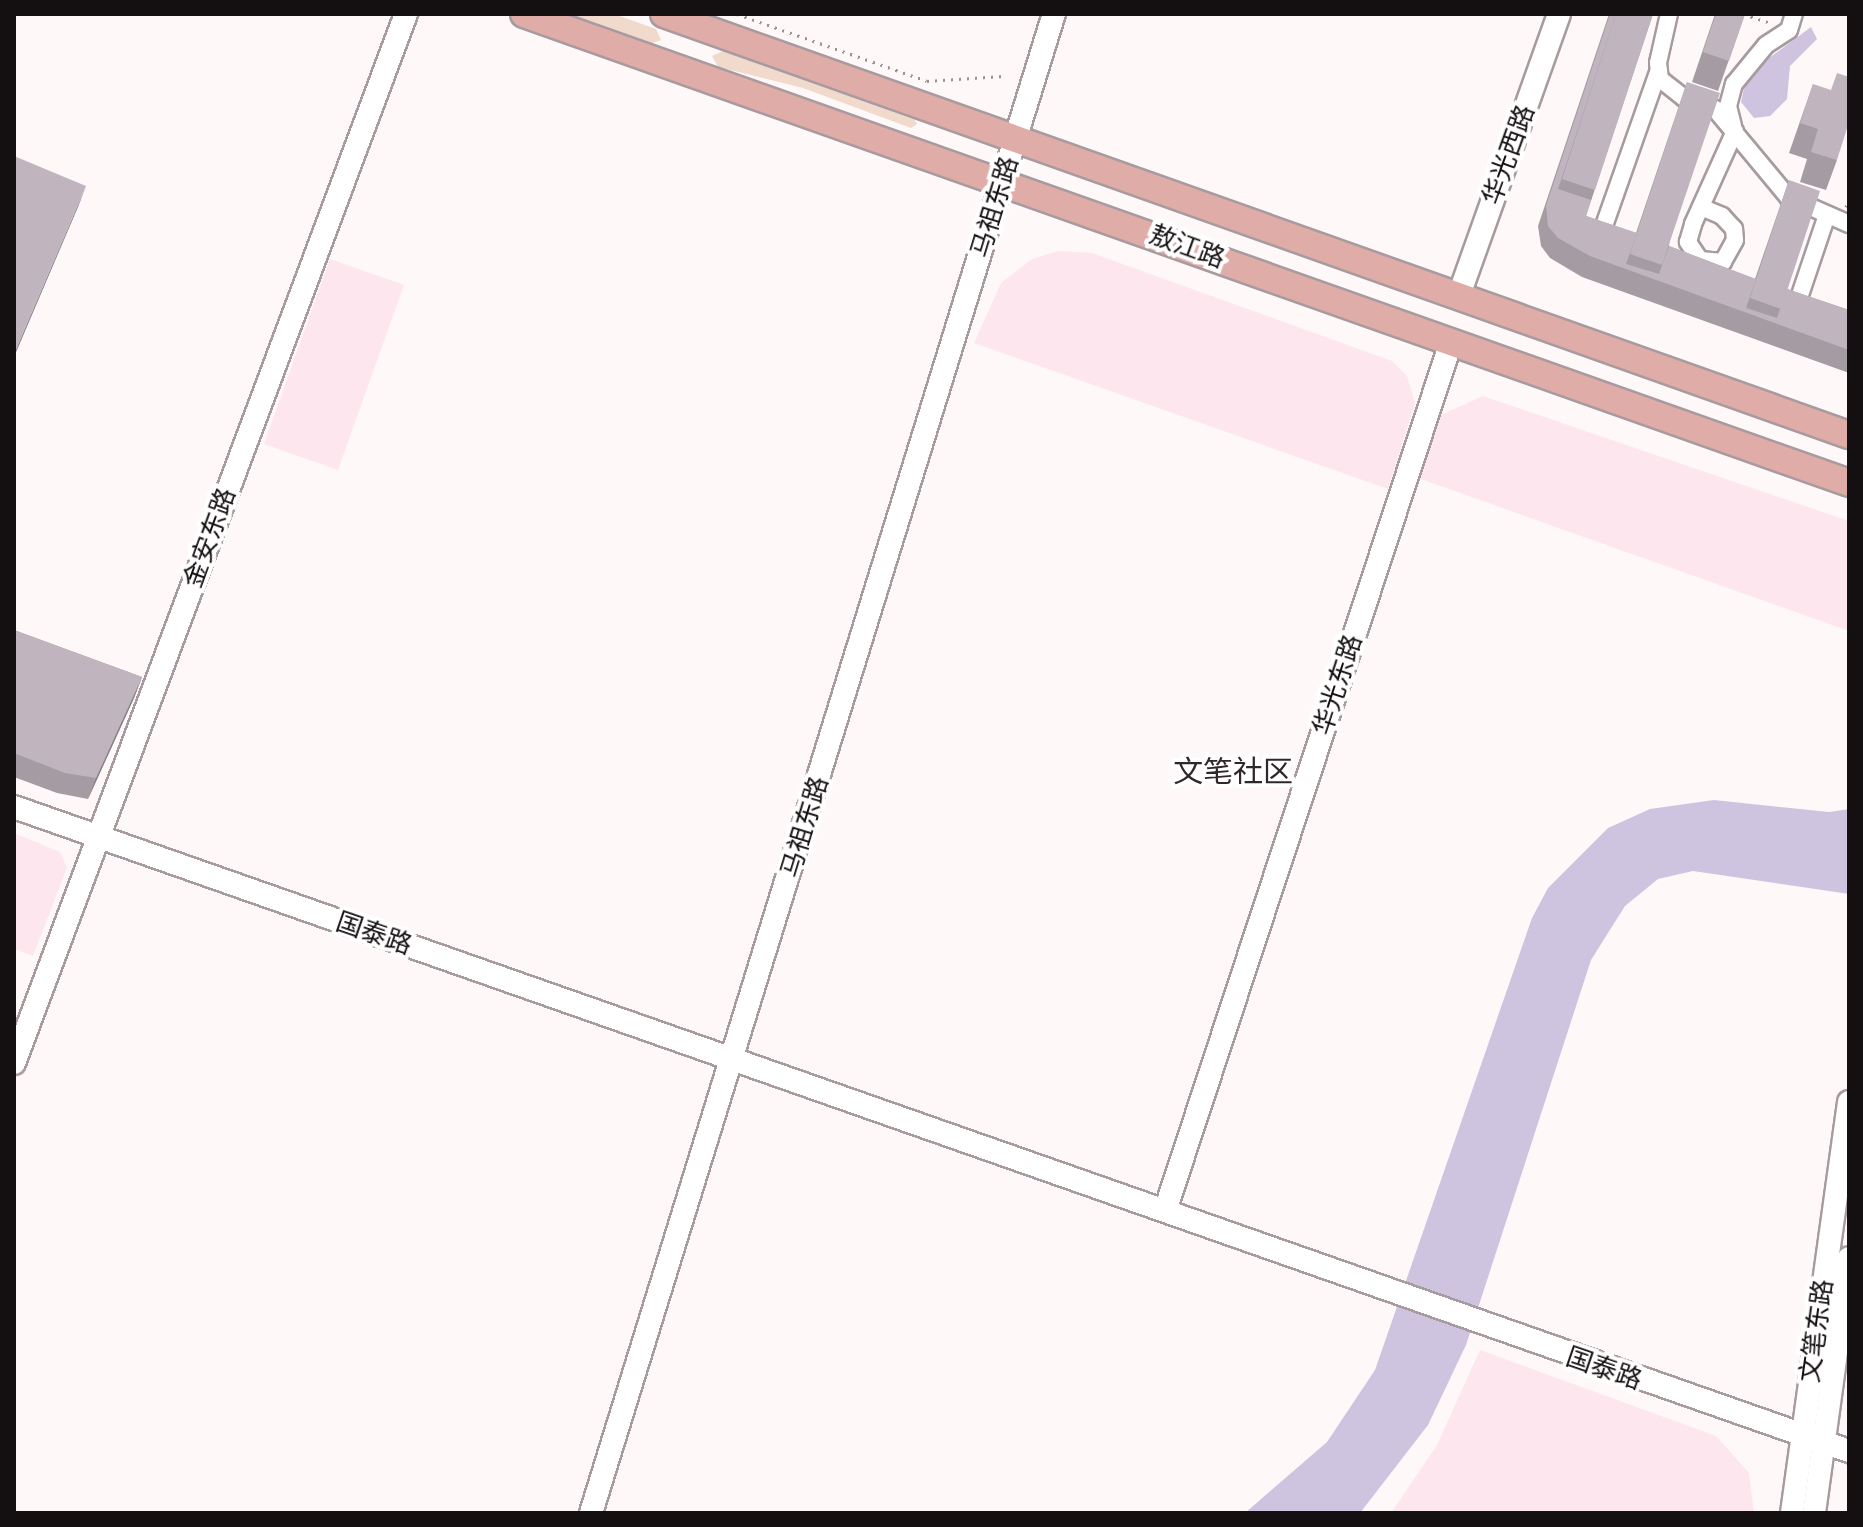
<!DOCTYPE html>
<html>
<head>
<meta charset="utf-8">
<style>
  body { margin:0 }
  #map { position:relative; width:1863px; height:1527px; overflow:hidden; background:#fef8f9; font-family:"Asap Condensed","Noto Sans SC",sans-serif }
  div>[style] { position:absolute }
  .built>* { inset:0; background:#fde6ed }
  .green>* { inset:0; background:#f1d9cb }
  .water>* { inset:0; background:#cfc4e0 }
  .path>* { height:3px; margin-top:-1.5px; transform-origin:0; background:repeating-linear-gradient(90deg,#999394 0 2px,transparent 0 8px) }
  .roads { filter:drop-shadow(2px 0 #a89b9f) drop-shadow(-2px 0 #a89b9f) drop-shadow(0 2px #a89b9f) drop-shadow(0 -2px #a89b9f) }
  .street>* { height:16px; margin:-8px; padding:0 8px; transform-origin:8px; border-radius:8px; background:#fff }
  .secondary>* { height:22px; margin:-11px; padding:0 11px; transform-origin:11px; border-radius:11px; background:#fff }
  .primary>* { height:26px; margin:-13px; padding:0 13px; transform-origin:13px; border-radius:13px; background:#e0aca8 }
  .wall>* { inset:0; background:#a59ca3 }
  .shaded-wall>* { inset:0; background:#867f85 }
  .building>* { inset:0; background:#c0b5be }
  span { translate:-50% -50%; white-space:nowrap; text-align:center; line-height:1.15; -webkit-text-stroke:8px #fff; paint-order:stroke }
  .street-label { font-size:26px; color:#140f11 }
  .quarter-label { font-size:30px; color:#31272a }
  .frame { position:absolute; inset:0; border:16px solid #140f11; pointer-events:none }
</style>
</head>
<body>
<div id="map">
  <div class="built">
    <i style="clip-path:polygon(1058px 251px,1092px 253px,1392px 361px,1407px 376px,1415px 403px,1388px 489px,974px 343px,1001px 283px,1032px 259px)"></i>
    <i style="clip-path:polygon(330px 259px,404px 285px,338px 470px,264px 444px)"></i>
    <i style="clip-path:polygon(1483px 396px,1849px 521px,1849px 631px,1418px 478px,1441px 415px)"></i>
    <i style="clip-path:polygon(14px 833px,60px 852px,67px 868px,33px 956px,14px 949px)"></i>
    <i style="clip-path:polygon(1480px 1350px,1716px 1436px,1749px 1473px,1754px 1513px,1391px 1513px,1437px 1445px)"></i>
  </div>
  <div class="green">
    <i style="clip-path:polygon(559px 14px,614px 14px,656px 29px,661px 40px,647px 45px)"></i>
    <i style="clip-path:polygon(723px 51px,915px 120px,917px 124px,911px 128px,803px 88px,718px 67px,712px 56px)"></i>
  </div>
  <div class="water">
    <i style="clip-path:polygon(1811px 27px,1817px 39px,1790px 66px,1787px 99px,1770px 116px,1754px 118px,1741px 102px,1744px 88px,1761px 64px)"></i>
    <i style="clip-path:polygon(1714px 800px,1829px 812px,1849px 809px,1849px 894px,1693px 871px,1658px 879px,1625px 906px,1591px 960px,1466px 1345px,1428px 1425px,1360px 1513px,1245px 1513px,1327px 1442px,1375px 1370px,1532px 918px,1548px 888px,1608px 828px,1650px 809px)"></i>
  </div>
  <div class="path">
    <i style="left:737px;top:14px;width:201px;rotate:19.4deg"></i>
    <i style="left:927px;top:81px;width:76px;rotate:-3.8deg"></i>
    <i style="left:1743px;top:14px;width:28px;rotate:18deg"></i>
    <i style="left:1846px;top:207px;width:9px;rotate:-69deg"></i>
  </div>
  <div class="roads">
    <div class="street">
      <i style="left:1669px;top:14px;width:50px;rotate:102.7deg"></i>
      <i style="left:1658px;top:63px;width:16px;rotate:83deg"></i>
      <i style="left:1660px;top:79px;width:31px;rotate:38deg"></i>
      <i style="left:1684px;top:98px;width:33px;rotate:20deg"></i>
      <i style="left:1715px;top:109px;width:114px;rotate:50.3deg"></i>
      <i style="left:1788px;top:197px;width:67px;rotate:23.9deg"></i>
      <i style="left:1733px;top:126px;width:21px;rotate:-104deg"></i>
      <i style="left:1728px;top:106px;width:23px;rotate:-75deg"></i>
      <i style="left:1734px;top:84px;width:50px;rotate:-50.6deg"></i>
      <i style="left:1766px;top:45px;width:27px;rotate:-33deg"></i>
      <i style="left:1789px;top:30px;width:17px;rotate:-73deg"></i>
      <i style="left:1701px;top:207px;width:23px;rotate:23deg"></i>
      <i style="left:1722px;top:216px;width:18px;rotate:47deg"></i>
      <i style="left:1734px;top:229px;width:11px;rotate:85deg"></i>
      <i style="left:1735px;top:240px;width:25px;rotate:119deg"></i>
      <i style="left:1723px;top:262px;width:23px;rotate:-175deg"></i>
      <i style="left:1700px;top:260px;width:22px;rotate:-124deg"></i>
      <i style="left:1688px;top:242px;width:19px;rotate:-74deg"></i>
      <i style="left:1693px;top:224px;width:102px;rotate:-65.7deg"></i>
      <i style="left:1605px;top:223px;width:162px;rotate:-70.6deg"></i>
      <i style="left:1798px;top:301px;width:91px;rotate:-71.4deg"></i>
    </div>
    <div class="secondary">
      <i style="left:1459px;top:295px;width:298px;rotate:-70.4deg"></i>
      <i style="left:14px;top:807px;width:1945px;rotate:19.34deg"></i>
      <i style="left:14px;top:1063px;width:1120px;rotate:-69.51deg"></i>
      <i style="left:1165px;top:1211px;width:915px;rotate:-71.78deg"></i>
      <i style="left:591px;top:1513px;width:1569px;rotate:-72.84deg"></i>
      <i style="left:1792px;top:1513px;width:415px;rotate:-82.1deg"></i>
      <i style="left:1814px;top:1513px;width:257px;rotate:-82.2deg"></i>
    </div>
    <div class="primary">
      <i style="left:524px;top:14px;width:1406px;rotate:19.49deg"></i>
      <i style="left:664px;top:14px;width:1258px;rotate:19.56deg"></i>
    </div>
  </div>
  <div class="wall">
    <i style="clip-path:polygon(1609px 14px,1653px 14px,1586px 216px,1636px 233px,1687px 82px,1669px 246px,1755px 279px,1789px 180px,1787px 289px,1849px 310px,1849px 373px,1582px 277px,1550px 258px,1541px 246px,1538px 226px)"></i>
    <i style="clip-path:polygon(1715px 14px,1745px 14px,1718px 91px,1692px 82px)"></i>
    <i style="clip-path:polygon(1813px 84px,1837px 160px,1826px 190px,1800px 182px,1807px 159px,1789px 153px)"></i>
    <i style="clip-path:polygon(14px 630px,142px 677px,134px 698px,88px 799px,57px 793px,14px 777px)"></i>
  </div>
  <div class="shaded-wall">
    <i style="clip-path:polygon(86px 186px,78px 207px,14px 357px,14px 354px)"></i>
    <i style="clip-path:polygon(142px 677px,134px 698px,88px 799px,96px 778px)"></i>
  </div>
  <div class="building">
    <i style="clip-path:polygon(1610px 14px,1616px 14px,1558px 189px,1591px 200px,1586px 216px,1637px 233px,1626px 264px,1659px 274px,1669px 246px,1756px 279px,1746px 308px,1777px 318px,1787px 289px,1849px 310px,1849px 350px,1590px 256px,1558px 238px,1548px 226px,1546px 206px)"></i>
    <i style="clip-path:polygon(1616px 14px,1653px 14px,1595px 190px,1562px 179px)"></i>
    <i style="clip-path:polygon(1716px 14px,1745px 14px,1729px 61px,1703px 52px)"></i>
    <i style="clip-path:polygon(1837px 73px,1849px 77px,1849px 122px,1837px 160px,1811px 152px,1818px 129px,1800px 123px,1813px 84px,1831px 90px)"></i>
    <i style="clip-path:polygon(1687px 82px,1720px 93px,1662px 265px,1630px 254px)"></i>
    <i style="clip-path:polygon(14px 156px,86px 186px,14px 354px)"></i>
    <i style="clip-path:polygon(1789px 180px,1820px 191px,1781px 309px,1750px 298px)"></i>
    <i style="clip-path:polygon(14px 630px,142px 677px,96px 778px,65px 773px,14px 753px)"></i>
  </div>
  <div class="street-label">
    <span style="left:1509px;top:155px;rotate:-70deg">华光西路</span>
    <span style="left:995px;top:207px;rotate:-73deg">马祖东路</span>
    <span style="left:1187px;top:247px;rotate:20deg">敖江路</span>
    <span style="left:210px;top:538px;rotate:-70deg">金安东路</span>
    <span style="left:1338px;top:685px;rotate:-72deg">华光东路</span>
    <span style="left:805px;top:827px;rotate:-73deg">马祖东路</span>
    <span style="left:374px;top:934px;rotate:19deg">国泰路</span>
    <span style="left:1817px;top:1331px;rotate:-82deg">文笔东路</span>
    <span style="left:1604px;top:1369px;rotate:19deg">国泰路</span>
  </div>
  <div class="quarter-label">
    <span style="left:1233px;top:771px">文笔社区</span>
  </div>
  <div class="frame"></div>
</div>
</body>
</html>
